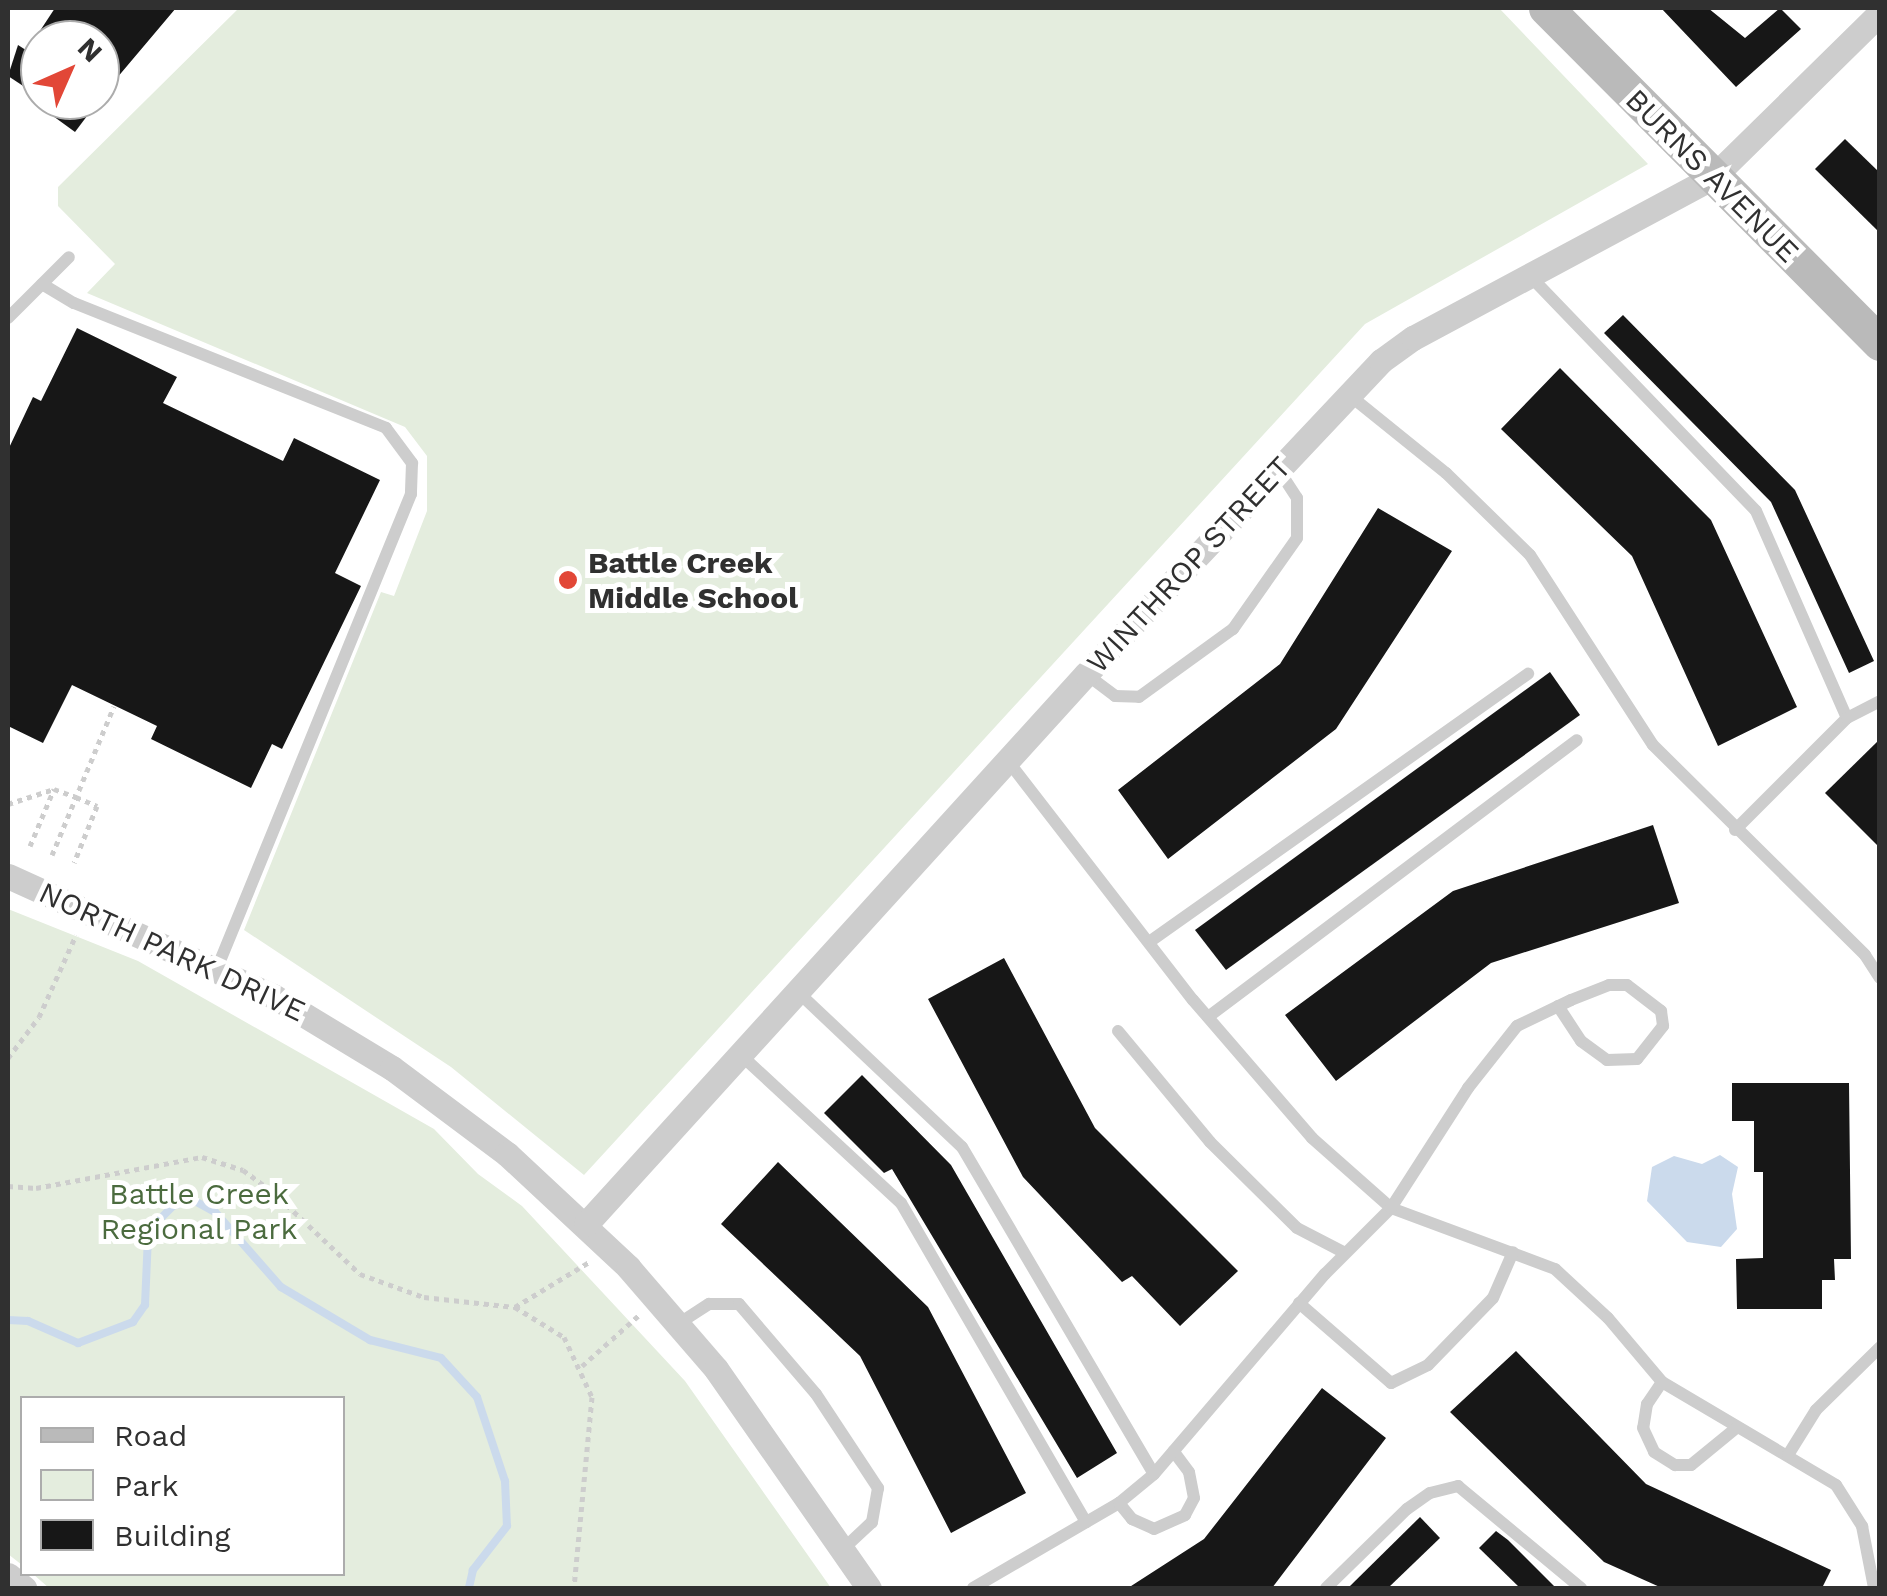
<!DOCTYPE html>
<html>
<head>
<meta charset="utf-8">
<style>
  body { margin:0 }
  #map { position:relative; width:1887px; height:1596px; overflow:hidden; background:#fff; font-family:"Work Sans",sans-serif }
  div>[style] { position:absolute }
  .green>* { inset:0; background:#e4edde }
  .water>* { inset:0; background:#cbdaec }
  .stream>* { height:8px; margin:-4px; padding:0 4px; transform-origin:4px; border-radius:4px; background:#cbdaec }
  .building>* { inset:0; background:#171717 }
  .path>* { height:5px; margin-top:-2.5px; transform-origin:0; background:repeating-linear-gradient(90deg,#cdcdcd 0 5px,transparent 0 10px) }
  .lane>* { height:12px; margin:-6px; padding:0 6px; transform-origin:6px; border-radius:6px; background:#cdcdcd }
  .street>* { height:25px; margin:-12.5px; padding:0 12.5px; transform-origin:12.5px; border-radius:12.5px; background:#cdcdcd }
  .secondary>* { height:35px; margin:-17.5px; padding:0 17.5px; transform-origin:17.5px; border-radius:17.5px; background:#bababa }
  .dots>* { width:28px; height:28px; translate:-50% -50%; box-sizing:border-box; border:5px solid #fff; border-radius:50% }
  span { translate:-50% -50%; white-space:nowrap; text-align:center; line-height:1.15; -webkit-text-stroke:10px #fff; paint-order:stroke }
  .street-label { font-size:30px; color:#303030 }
  .poi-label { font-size:30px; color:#303030; font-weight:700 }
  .left { translate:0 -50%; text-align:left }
  .park-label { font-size:30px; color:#4b6b3e }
  .frame { position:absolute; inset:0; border:10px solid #303030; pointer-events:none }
  .legend { position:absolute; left:20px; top:1396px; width:325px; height:180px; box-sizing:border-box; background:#fff; border:2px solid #acacac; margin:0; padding:12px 18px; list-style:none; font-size:30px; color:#303030 }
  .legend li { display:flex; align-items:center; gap:20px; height:50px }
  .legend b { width:50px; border:2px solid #acacac }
  .north { position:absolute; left:20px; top:20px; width:100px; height:100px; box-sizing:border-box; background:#fff; border:2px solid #acacac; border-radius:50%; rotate:45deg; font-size:28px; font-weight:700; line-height:40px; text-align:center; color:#303030 }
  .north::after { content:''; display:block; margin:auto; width:35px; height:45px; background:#e24737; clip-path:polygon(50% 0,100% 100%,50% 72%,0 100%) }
</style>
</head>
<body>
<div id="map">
  <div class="green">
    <i style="clip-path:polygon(239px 8px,1499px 8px,1648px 164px,1365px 324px,584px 1175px,451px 1067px,244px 930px,381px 592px,394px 596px,427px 511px,427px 456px,405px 427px,87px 293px,115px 264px,58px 206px,58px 187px)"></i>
    <i style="clip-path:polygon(8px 909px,138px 961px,434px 1129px,478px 1174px,522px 1206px,685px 1381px,831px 1588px,49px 1588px,33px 1574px,342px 1574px,342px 1398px,22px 1398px,22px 1565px,8px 1554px)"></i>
  </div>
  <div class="water">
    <i style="clip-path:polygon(1674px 1156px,1702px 1164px,1720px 1155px,1738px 1167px,1732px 1194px,1737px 1229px,1721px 1247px,1687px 1242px,1647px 1201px,1652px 1167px)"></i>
  </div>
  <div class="stream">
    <i style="left:8px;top:1320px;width:20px;rotate:3deg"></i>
    <i style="left:28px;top:1321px;width:55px;rotate:23.7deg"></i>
    <i style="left:78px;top:1343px;width:59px;rotate:-20.9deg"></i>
    <i style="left:133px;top:1322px;width:21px;rotate:-55deg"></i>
    <i style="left:145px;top:1305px;width:70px;rotate:-87.5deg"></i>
    <i style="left:148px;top:1235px;width:16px;rotate:-55deg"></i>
    <i style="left:157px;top:1222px;width:23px;rotate:-45deg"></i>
    <i style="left:173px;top:1206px;width:21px;rotate:-17deg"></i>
    <i style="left:193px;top:1200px;width:25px;rotate:29deg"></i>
    <i style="left:215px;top:1212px;width:100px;rotate:48.7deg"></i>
    <i style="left:281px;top:1287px;width:104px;rotate:30.8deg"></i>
    <i style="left:370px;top:1340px;width:73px;rotate:14.2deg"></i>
    <i style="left:441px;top:1358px;width:53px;rotate:47.3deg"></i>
    <i style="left:477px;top:1397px;width:89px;rotate:71.6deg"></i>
    <i style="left:505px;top:1481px;width:45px;rotate:87.5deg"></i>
    <i style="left:507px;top:1526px;width:56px;rotate:127.7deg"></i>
    <i style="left:473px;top:1570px;width:18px;rotate:103deg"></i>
  </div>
  <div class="building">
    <i style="clip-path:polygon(55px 8px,176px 8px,100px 98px,100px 40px,34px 40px)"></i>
    <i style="clip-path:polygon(1661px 8px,1708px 8px,1745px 38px,1780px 8px,1801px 29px,1736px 87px)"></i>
    <i style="clip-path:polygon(18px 45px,40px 59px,40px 97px,8px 76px)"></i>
    <i style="clip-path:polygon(31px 100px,99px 100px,75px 132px)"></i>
    <i style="clip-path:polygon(1845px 139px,1880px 173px,1880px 233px,1815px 169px)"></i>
    <i style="clip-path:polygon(1623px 315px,1795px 490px,1874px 661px,1849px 673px,1771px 502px,1604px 333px)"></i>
    <i style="clip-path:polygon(77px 328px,177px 377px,163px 403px,283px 461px,294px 438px,380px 480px,335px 573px,361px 586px,282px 749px,272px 744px,251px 788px,151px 739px,157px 726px,72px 685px,43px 743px,8px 726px,8px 450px,33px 397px,41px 401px)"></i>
    <i style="clip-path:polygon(1560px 368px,1711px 520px,1797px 707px,1718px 746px,1632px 556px,1501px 429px)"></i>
    <i style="clip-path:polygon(1378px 508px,1452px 551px,1336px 729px,1168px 859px,1118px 790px,1280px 664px)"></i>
    <i style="clip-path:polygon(1550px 672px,1580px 715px,1226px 970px,1195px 930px)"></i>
    <i style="clip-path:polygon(1880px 739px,1880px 848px,1825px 793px)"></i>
    <i style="clip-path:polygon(1653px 825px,1679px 903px,1491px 963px,1336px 1081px,1285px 1015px,1453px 891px)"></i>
    <i style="clip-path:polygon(1004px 958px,1095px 1128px,1238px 1271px,1180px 1326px,1132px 1276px,1122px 1282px,1023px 1177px,928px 999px)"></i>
    <i style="clip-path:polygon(862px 1075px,951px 1165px,1117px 1453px,1077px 1478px,892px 1169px,884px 1173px,824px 1113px)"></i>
    <i style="clip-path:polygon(1732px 1083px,1849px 1083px,1851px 1259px,1834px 1259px,1835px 1280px,1822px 1280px,1822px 1309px,1737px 1309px,1736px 1259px,1763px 1258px,1763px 1172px,1754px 1172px,1754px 1121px,1732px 1121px)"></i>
    <i style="clip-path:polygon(778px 1162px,928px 1307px,1026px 1493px,951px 1533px,860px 1356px,721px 1224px)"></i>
    <i style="clip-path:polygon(1516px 1351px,1646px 1484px,1831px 1570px,1822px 1588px,1662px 1588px,1604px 1562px,1450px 1412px)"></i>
    <i style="clip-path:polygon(1322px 1388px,1386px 1438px,1272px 1588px,1128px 1588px,1204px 1539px)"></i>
    <i style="clip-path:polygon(1420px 1517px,1440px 1538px,1388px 1588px,1348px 1588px)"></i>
    <i style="clip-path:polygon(1496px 1531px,1508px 1540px,1556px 1588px,1520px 1588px,1479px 1548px)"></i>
  </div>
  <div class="path">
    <i style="left:8px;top:804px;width:48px;rotate:-18.1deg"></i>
    <i style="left:30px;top:846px;width:62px;rotate:-67.2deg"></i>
    <i style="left:54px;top:789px;width:23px;rotate:20deg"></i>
    <i style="left:76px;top:797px;width:23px;rotate:23deg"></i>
    <i style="left:97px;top:806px;width:61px;rotate:112deg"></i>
    <i style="left:52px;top:855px;width:161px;rotate:-67.4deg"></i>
    <i style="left:8px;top:1058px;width:51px;rotate:-52.9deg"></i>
    <i style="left:39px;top:1017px;width:90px;rotate:-65.7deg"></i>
    <i style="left:8px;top:1186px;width:28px;rotate:4deg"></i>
    <i style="left:36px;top:1188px;width:169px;rotate:-10.6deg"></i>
    <i style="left:202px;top:1157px;width:43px;rotate:17.6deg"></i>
    <i style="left:243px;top:1170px;width:36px;rotate:36deg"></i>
    <i style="left:272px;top:1191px;width:121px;rotate:43.3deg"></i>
    <i style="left:360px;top:1274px;width:68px;rotate:19.8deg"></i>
    <i style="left:424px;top:1297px;width:92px;rotate:6.3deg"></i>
    <i style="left:515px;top:1307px;width:57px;rotate:31.5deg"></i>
    <i style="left:564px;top:1337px;width:66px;rotate:65deg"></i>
    <i style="left:592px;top:1397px;width:192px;rotate:95.4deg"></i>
    <i style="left:515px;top:1307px;width:87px;rotate:-31.3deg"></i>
    <i style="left:582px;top:1366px;width:76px;rotate:-41.8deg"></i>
  </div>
  <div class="lane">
    <i style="left:1529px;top:275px;width:327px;rotate:46.1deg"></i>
    <i style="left:1756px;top:511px;width:226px;rotate:66.3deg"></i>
    <i style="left:42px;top:284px;width:37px;rotate:31deg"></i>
    <i style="left:74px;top:303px;width:336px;rotate:21.8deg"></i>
    <i style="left:386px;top:428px;width:44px;rotate:53.4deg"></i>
    <i style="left:412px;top:463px;width:31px;rotate:92deg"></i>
    <i style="left:411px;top:494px;width:510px;rotate:112.24deg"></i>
    <i style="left:8px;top:318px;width:86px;rotate:-45deg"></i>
    <i style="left:1348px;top:394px;width:126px;rotate:38.9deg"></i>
    <i style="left:1446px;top:473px;width:117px;rotate:44.3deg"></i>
    <i style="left:1530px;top:555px;width:226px;rotate:57.1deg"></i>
    <i style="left:1653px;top:745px;width:298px;rotate:44.7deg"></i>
    <i style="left:1865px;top:955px;width:27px;rotate:57deg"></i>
    <i style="left:1086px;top:674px;width:36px;rotate:37deg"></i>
    <i style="left:1115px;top:696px;width:24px;rotate:2deg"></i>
    <i style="left:1139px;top:697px;width:116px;rotate:-35.9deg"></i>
    <i style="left:1233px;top:629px;width:111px;rotate:-54.9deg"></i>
    <i style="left:1297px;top:538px;width:40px;rotate:-90deg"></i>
    <i style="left:1297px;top:498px;width:35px;rotate:-123deg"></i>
    <i style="left:1008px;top:761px;width:302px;rotate:52.3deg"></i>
    <i style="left:1193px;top:1000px;width:182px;rotate:49.2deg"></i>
    <i style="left:1312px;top:1138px;width:106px;rotate:41.5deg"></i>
    <i style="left:1391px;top:1208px;width:175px;rotate:20.4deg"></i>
    <i style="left:1555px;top:1269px;width:72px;rotate:42.8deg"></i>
    <i style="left:1608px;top:1318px;width:84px;rotate:49.8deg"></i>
    <i style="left:1662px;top:1382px;width:202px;rotate:30.6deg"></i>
    <i style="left:1836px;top:1485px;width:49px;rotate:57.6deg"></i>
    <i style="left:1862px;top:1526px;width:63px;rotate:79deg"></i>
    <i style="left:1735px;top:830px;width:158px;rotate:-45deg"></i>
    <i style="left:1847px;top:718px;width:37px;rotate:-27deg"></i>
    <i style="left:1152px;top:940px;width:461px;rotate:-35.3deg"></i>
    <i style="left:799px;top:993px;width:224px;rotate:43.4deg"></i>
    <i style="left:962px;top:1147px;width:379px;rotate:59.6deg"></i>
    <i style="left:1208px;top:1017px;width:461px;rotate:-36.9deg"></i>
    <i style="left:1118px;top:1031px;width:144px;rotate:50.3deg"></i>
    <i style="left:1210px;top:1142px;width:122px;rotate:44.7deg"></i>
    <i style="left:1297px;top:1228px;width:54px;rotate:27.5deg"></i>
    <i style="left:742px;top:1056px;width:217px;rotate:42.8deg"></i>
    <i style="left:901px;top:1203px;width:369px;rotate:59.9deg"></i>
    <i style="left:1299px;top:1303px;width:122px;rotate:41deg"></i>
    <i style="left:1391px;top:1383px;width:41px;rotate:-25.9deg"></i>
    <i style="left:1428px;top:1365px;width:93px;rotate:-45.9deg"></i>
    <i style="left:1493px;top:1298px;width:50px;rotate:-66.5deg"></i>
    <i style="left:678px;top:1324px;width:37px;rotate:-33deg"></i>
    <i style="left:709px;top:1304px;width:30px"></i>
    <i style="left:739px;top:1304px;width:118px;rotate:49.5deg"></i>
    <i style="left:816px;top:1394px;width:113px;rotate:56.6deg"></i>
    <i style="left:878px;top:1488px;width:35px;rotate:100deg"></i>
    <i style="left:872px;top:1522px;width:40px;rotate:137deg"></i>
    <i style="left:1662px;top:1382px;width:27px;rotate:124deg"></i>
    <i style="left:1647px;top:1404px;width:24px;rotate:99deg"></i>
    <i style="left:1643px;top:1428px;width:26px;rotate:65deg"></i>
    <i style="left:1654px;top:1452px;width:25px;rotate:32deg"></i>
    <i style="left:1675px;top:1465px;width:16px"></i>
    <i style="left:1691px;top:1465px;width:57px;rotate:-39.3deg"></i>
    <i style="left:1788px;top:1455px;width:53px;rotate:-58.1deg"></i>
    <i style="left:1816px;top:1410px;width:90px;rotate:-44.5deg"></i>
    <i style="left:1119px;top:1503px;width:21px;rotate:51deg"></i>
    <i style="left:1132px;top:1519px;width:24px;rotate:24deg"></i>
    <i style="left:1154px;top:1529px;width:34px;rotate:-24deg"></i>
    <i style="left:1185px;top:1515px;width:19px;rotate:-62deg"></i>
    <i style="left:1194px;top:1498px;width:26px;rotate:-101deg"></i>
    <i style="left:1189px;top:1472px;width:26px;rotate:-127deg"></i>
    <i style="left:973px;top:1588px;width:169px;rotate:-30.2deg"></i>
    <i style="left:1119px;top:1503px;width:45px;rotate:-39.6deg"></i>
    <i style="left:1154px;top:1474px;width:263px;rotate:-49.5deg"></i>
    <i style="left:1325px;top:1274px;width:93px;rotate:-45deg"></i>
    <i style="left:1391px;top:1208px;width:143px;rotate:-57.3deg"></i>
    <i style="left:1468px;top:1088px;width:79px;rotate:-51.7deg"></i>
    <i style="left:1517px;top:1026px;width:60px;rotate:-25.7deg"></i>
    <i style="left:1571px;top:1000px;width:41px;rotate:-21.5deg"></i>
    <i style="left:1609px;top:985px;width:18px"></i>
    <i style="left:1627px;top:985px;width:43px;rotate:37.4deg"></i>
    <i style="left:1661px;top:1011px;width:15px;rotate:82deg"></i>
    <i style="left:1663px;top:1026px;width:42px;rotate:128.2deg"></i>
    <i style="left:1637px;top:1059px;width:30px;rotate:178deg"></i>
    <i style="left:1607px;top:1060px;width:32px;rotate:-144deg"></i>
    <i style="left:1581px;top:1041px;width:42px;rotate:-123.3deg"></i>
    <i style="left:1326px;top:1588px;width:113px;rotate:-44.3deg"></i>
    <i style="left:1407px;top:1509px;width:28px;rotate:-35deg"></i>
    <i style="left:1430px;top:1493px;width:29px;rotate:-14deg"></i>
    <i style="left:1458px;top:1486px;width:160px;rotate:39.7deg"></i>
  </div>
  <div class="street">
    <i style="left:8px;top:876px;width:291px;rotate:24.4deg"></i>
    <i style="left:273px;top:996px;width:139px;rotate:31.2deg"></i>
    <i style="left:392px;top:1068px;width:144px;rotate:36.8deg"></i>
    <i style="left:507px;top:1154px;width:166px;rotate:43deg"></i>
    <i style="left:628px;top:1267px;width:135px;rotate:49.2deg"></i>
    <i style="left:716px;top:1369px;width:267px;rotate:55.1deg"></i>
    <i style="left:586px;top:1224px;width:743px;rotate:-47.73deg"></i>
    <i style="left:1086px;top:674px;width:430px;rotate:-46.7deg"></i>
    <i style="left:1381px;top:361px;width:39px;rotate:-36deg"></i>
    <i style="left:1413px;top:338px;width:339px;rotate:-28.2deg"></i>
    <i style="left:1712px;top:178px;width:235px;rotate:-44.5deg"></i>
    <i style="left:8px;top:1575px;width:21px;rotate:39deg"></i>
  </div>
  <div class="secondary">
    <i style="left:1546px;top:8px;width:473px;rotate:45.1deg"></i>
  </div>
  <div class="dots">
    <i style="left:568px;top:580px;background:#e24737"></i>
  </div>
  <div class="street-label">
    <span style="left:1712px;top:176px;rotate:45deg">BURNS AVENUE</span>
    <span style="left:1189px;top:565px;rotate:-47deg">WINTHROP STREET</span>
    <span style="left:172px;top:952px;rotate:25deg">NORTH PARK DRIVE</span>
  </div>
  <div class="poi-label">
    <span class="left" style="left:588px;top:580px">Battle Creek<br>Middle School</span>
  </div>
  <div class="park-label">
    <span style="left:199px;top:1211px">Battle Creek<br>Regional Park</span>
  </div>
  <div class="frame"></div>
  <ul class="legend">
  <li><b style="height:12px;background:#bababa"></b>Road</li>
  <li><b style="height:28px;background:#e4edde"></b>Park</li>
  <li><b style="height:28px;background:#171717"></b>Building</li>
  </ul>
  <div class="north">N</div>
</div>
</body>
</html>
